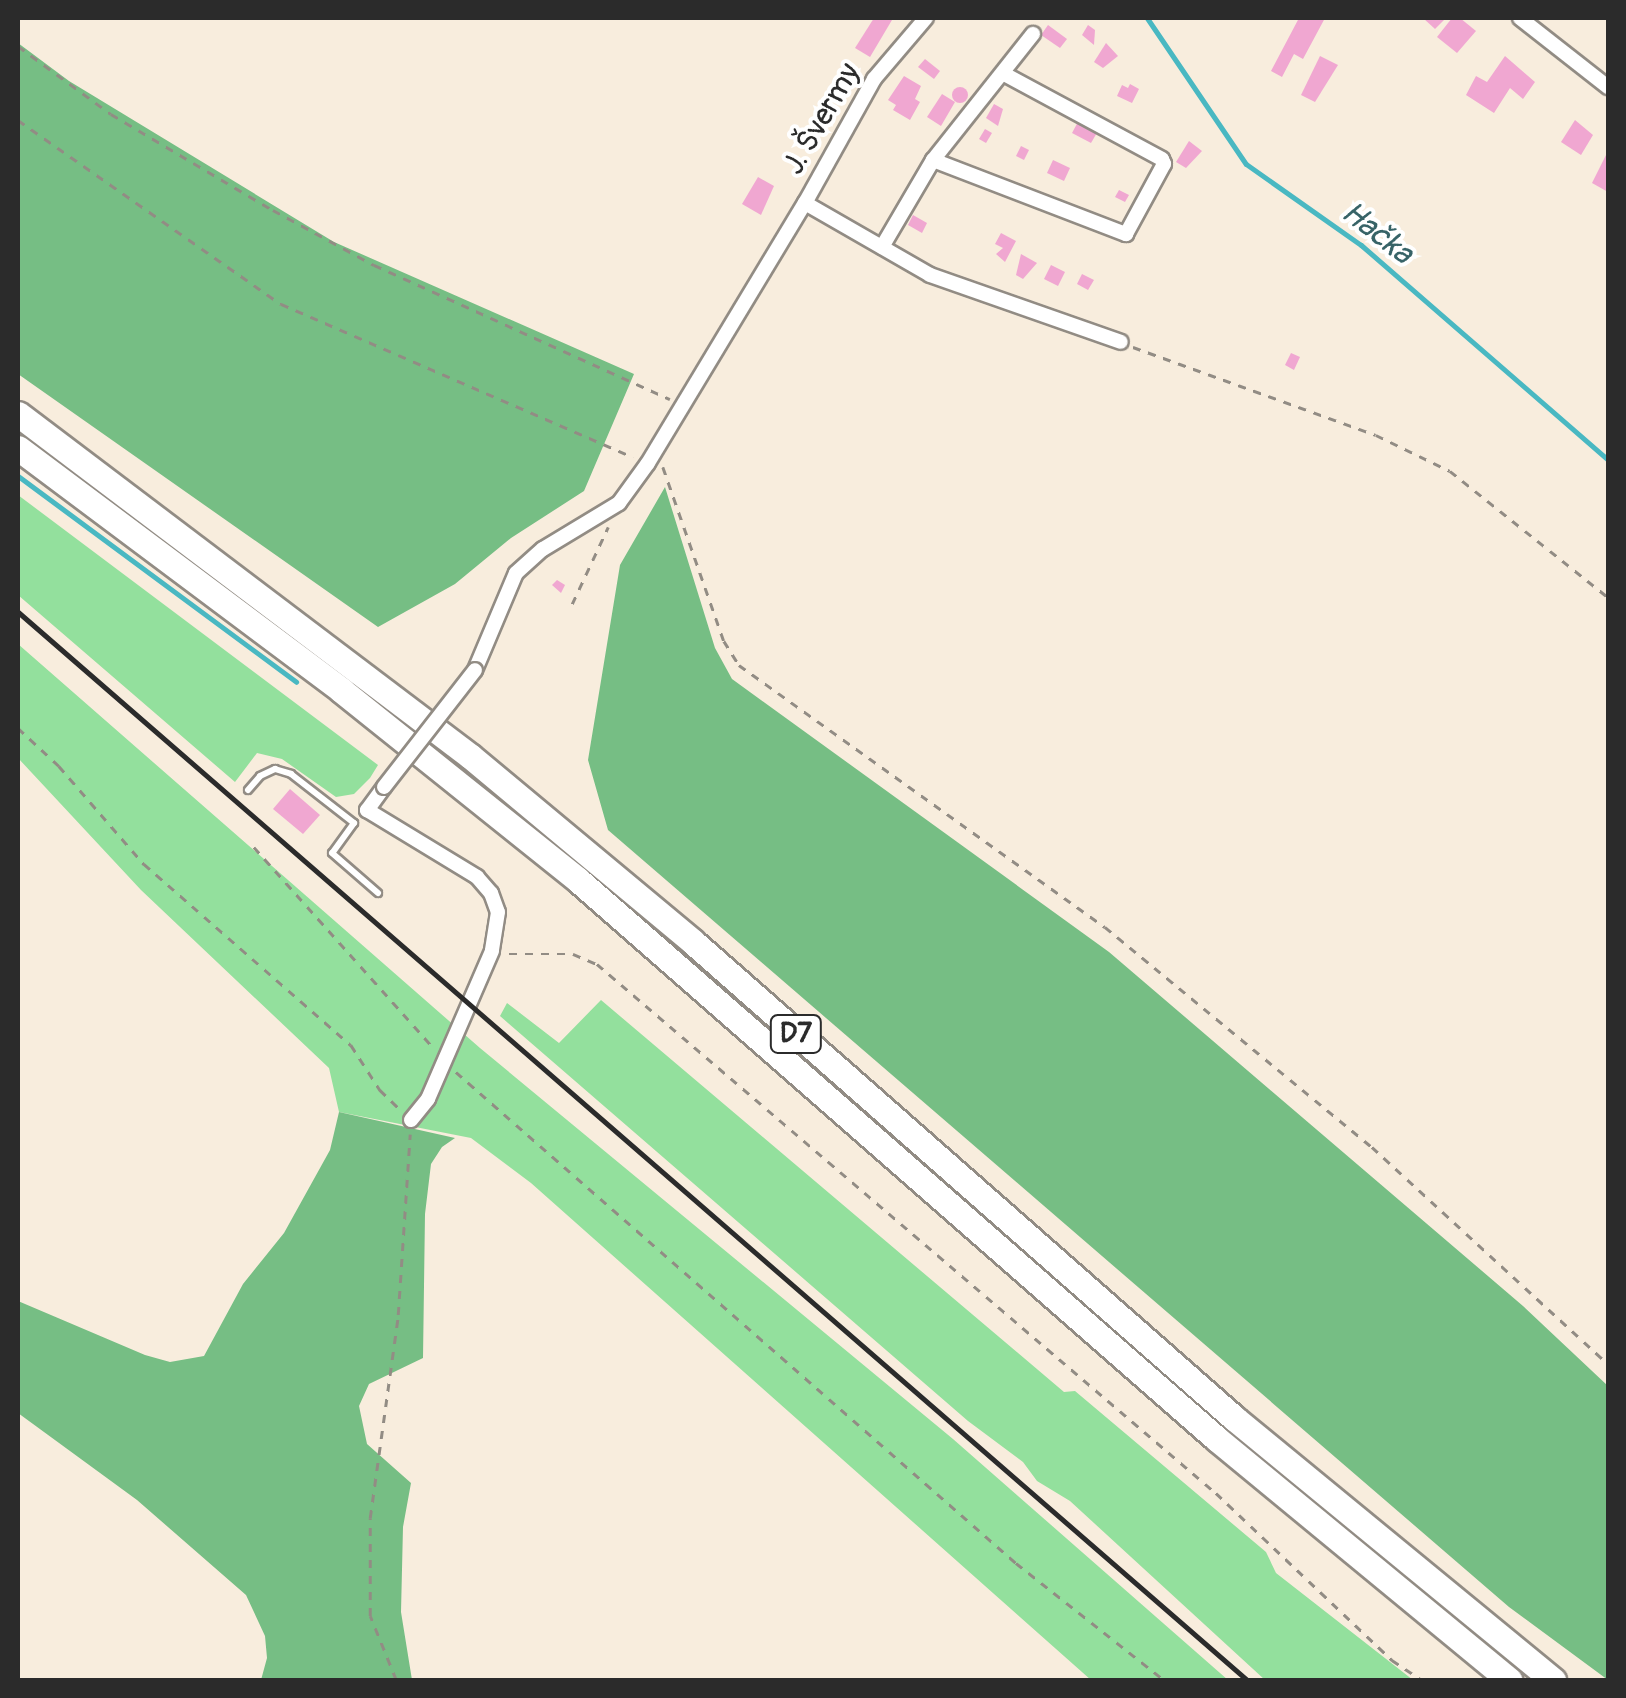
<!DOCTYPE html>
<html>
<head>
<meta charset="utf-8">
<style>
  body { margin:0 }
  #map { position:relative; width:1626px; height:1698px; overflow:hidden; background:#f8eddd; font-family:Pangolin,sans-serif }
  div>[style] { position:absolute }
  .green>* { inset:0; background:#93e09d }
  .forest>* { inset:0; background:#76be84 }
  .stream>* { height:5px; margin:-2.5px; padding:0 2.5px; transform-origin:2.5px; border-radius:2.5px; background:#49b8c2 }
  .building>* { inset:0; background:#f0a7d1 }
  .round { border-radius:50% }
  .path>* { height:2.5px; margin-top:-1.25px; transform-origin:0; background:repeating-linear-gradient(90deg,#928c84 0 8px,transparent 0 16px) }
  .roads { filter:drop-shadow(2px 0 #928c84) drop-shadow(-2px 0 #928c84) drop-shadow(0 2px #928c84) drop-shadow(0 -2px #928c84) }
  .service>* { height:6px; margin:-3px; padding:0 3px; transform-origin:3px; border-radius:3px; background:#fff }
  .minor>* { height:14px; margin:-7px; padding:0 7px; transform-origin:7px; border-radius:7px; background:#fff }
  .motorway>* { height:25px; margin:-12.5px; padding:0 12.5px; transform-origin:12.5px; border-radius:12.5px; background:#fff }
  .rail>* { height:5px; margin:-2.5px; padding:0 2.5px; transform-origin:2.5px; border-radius:2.5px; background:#2b2b2b }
  .bridges { filter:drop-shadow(2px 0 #928c84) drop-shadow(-2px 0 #928c84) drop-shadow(0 2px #928c84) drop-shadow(0 -2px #928c84) }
  .minor-bridge>* { height:14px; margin:-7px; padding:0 7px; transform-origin:7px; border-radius:7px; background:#fff }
  span { translate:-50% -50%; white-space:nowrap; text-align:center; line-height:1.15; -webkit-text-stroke:8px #fff; paint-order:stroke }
  .shield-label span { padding:2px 8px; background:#fff; border:2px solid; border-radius:8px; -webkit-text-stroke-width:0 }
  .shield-label { font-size:28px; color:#2b2b2b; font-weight:700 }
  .street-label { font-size:30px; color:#2b2b2b }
  .water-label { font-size:32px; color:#376367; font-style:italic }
  .frame { position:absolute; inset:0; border:20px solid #2b2b2b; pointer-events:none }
</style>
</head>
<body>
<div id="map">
  <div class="green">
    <i style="clip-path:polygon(18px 495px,378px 765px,370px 778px,354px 794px,336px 797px,282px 759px,257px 753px,235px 782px,18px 595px)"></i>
    <i style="clip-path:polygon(18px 644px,480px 1048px,953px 1439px,1228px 1680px,1091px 1680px,531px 1183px,471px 1138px,339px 1112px,329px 1068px,141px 890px,18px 758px)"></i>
    <i style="clip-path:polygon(601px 1000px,1064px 1392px,1075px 1391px,1266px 1552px,1276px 1573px,1413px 1680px,1265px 1680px,1070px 1501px,1037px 1481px,1023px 1462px,968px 1421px,500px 1016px,507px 1003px,559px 1043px)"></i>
  </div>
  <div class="forest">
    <i style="clip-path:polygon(18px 43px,69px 81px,334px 242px,634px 374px,584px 491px,511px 538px,455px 584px,378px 627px,18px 374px)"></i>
    <i style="clip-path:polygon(665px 487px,715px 648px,732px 679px,1109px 952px,1523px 1306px,1608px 1386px,1608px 1680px,1509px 1607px,608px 830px,588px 760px,620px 565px)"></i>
    <i style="clip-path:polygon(339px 1112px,455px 1138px,442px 1147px,431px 1164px,425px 1214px,423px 1358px,369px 1384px,359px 1406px,367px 1444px,411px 1483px,403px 1527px,401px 1612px,412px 1680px,261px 1680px,267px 1658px,265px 1636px,246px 1595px,137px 1500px,18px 1413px,18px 1301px,145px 1355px,170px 1362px,204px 1356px,243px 1284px,284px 1233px,330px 1150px)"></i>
  </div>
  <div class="stream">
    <i style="left:1147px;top:18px;width:176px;rotate:55.9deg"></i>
    <i style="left:1246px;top:164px;width:141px;rotate:35.2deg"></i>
    <i style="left:1361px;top:245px;width:327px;rotate:41deg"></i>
    <i style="left:18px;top:476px;width:346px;rotate:36.5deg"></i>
  </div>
  <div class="building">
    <i style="clip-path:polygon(874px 18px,892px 20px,870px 57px,855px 48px)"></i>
    <i style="clip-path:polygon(1299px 18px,1325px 18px,1303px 59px,1294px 54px,1282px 77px,1271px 71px)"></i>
    <i style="clip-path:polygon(1423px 18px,1446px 18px,1435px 29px)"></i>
    <i style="clip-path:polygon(1452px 18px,1460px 18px,1476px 31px,1457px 53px,1437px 37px)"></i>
    <i style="clip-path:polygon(1048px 25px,1067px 39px,1060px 48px,1041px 35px)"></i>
    <i style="clip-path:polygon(1088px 25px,1095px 30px,1094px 45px,1082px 35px)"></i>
    <i style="clip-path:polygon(1106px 43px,1118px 56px,1103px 68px,1094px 62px)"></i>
    <i style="clip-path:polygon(1320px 56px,1338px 65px,1315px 102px,1301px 95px)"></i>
    <i style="clip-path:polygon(1505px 56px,1535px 82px,1523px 99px,1510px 88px,1494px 113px,1466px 95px,1476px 76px,1487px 82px)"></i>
    <i style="clip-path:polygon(925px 59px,940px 71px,934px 79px,918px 67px)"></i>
    <i style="clip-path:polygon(904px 76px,921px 86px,915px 99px,920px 102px,910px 120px,893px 110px,896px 105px,888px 100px)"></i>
    <i style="clip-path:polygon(1130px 84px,1139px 89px,1132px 103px,1117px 96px,1122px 85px,1128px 88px)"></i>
    <i class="round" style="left:952px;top:87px;width:16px;height:16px"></i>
    <i style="clip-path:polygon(942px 94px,955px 102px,941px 126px,927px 117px)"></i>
    <i style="clip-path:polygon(994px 104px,1003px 109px,998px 126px,986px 118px)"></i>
    <i style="clip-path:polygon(1079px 120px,1098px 131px,1091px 143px,1072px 133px)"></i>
    <i style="clip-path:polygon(1575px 120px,1593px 135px,1581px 155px,1561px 142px)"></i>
    <i style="clip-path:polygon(985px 129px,992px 133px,986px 143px,979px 139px)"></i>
    <i style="clip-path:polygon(1189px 141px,1202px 151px,1186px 168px,1176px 162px)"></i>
    <i style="clip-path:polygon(1021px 146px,1029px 150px,1024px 160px,1016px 156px)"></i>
    <i style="clip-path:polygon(1608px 151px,1608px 192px,1592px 183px)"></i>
    <i style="clip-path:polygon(1053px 160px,1070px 168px,1064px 181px,1047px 173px)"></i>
    <i style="clip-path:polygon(758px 177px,774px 186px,761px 215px,742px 204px)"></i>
    <i style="clip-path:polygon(1119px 190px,1129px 195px,1125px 202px,1115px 197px)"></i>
    <i style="clip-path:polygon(913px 215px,927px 223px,922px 233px,908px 225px)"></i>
    <i style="clip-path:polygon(1001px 233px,1016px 241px,1005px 262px,996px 254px,1003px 248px,995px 244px)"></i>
    <i style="clip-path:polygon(1021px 254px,1037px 263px,1023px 279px,1016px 275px)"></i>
    <i style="clip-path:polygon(1051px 265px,1065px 272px,1058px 286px,1044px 279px)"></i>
    <i style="clip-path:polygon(1082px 274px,1094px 280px,1088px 290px,1077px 284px)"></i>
    <i style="clip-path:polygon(1291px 353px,1300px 357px,1294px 370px,1285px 365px)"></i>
    <i style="clip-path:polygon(557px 580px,565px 585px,561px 593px,552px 585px)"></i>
    <i style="clip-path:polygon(290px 789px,320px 815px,303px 834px,273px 809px)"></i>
  </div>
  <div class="path">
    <i style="left:18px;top:46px;width:115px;rotate:36.2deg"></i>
    <i style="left:111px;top:114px;width:188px;rotate:30.7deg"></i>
    <i style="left:273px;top:210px;width:115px;rotate:28.6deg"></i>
    <i style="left:374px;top:265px;width:325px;rotate:24.4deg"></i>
    <i style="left:18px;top:120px;width:321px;rotate:35deg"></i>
    <i style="left:281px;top:304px;width:384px;rotate:23.5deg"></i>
    <i style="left:1133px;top:347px;width:258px;rotate:19.9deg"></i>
    <i style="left:1376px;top:435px;width:82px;rotate:25.9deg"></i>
    <i style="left:1450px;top:471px;width:202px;rotate:38.6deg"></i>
    <i style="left:663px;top:467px;width:184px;rotate:70.7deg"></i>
    <i style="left:724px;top:641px;width:28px;rotate:58deg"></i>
    <i style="left:739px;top:665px;width:450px;rotate:35.6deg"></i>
    <i style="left:1105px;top:927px;width:346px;rotate:39.5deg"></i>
    <i style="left:1372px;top:1147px;width:321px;rotate:42.6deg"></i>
    <i style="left:572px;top:604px;width:85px;rotate:-64.9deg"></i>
    <i style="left:18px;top:728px;width:56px;rotate:42.8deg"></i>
    <i style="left:59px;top:766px;width:130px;rotate:49.1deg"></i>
    <i style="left:144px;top:864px;width:275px;rotate:41.2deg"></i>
    <i style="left:351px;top:1045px;width:54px;rotate:57.2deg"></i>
    <i style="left:380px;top:1090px;width:29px;rotate:44deg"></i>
    <i style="left:254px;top:847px;width:268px;rotate:48.2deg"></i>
    <i style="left:509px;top:954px;width:64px"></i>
    <i style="left:573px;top:954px;width:26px;rotate:23deg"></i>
    <i style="left:597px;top:964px;width:814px;rotate:40.52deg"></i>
    <i style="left:1216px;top:1493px;width:243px;rotate:43.5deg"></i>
    <i style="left:1392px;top:1660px;width:36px;rotate:34deg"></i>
    <i style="left:456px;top:1072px;width:745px;rotate:41.24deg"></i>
    <i style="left:1016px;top:1563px;width:189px;rotate:38.3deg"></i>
    <i style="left:396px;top:1680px;width:69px;rotate:-112.1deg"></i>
    <i style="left:370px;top:1616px;width:98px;rotate:-90deg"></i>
    <i style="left:370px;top:1518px;width:205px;rotate:-82.1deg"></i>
    <i style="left:398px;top:1315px;width:181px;rotate:-86.2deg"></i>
  </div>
  <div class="roads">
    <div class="service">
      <i style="left:248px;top:790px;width:18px;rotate:-49deg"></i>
      <i style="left:260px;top:776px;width:17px;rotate:-25deg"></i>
      <i style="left:275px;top:769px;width:17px;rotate:17deg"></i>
      <i style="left:291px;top:774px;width:80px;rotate:37.9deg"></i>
      <i style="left:354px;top:823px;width:37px;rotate:126deg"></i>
      <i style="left:332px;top:853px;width:61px;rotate:41deg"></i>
    </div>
    <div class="minor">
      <i style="left:1520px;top:18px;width:112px;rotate:38.1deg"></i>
      <i style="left:933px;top:160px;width:207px;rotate:21deg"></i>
      <i style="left:1126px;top:234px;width:80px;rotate:-61.5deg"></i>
      <i style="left:1164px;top:164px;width:5px;rotate:-112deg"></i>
      <i style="left:1162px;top:159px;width:179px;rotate:-151.7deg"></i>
      <i style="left:805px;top:203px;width:144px;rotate:29.9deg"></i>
      <i style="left:930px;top:275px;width:202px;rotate:19.3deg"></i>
      <i style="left:882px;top:247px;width:101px;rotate:-59.6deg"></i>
      <i style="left:933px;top:160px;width:161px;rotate:-51.6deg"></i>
      <i style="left:475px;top:670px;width:105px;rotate:-67.1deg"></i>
      <i style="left:516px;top:573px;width:36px;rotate:-42deg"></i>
      <i style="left:543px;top:549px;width:89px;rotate:-31.2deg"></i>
      <i style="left:619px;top:503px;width:49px;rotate:-54.1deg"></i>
      <i style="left:648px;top:463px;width:304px;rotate:-58.9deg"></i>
      <i style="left:805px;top:203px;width:142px;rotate:-60.9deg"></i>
      <i style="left:874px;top:79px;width:80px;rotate:-49.6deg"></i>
      <i style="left:384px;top:787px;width:29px;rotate:126deg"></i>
      <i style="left:367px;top:810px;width:129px;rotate:31.3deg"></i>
      <i style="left:477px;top:877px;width:21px;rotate:49deg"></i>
      <i style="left:491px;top:893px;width:20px;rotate:70deg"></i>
      <i style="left:498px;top:912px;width:39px;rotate:99deg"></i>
      <i style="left:492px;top:951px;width:161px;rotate:113.4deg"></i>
      <i style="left:428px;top:1099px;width:27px;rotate:129deg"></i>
    </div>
    <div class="motorway">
      <i style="left:18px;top:414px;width:567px;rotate:37.11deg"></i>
      <i style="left:470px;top:756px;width:290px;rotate:39.8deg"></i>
      <i style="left:693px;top:942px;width:721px;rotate:41.34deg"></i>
      <i style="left:1234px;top:1418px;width:413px;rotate:39.4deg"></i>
      <i style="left:18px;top:448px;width:404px;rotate:36.8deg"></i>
      <i style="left:341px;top:690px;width:304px;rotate:38.7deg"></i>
      <i style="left:578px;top:880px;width:849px;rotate:41.18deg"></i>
      <i style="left:1217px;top:1439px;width:379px;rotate:39.5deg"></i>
    </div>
  </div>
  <div class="rail">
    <i style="left:18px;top:612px;width:1628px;rotate:40.99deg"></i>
  </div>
  <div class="bridges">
    <div class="minor-bridge">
      <i style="left:384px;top:787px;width:148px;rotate:-52.1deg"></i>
    </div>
  </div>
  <div class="shield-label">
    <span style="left:796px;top:1034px">D7</span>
  </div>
  <div class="street-label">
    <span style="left:822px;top:119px;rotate:-60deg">J. Švermy</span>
  </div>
  <div class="water-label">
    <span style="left:1377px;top:233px;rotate:38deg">Hačka</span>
  </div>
  <div class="frame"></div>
</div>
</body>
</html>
